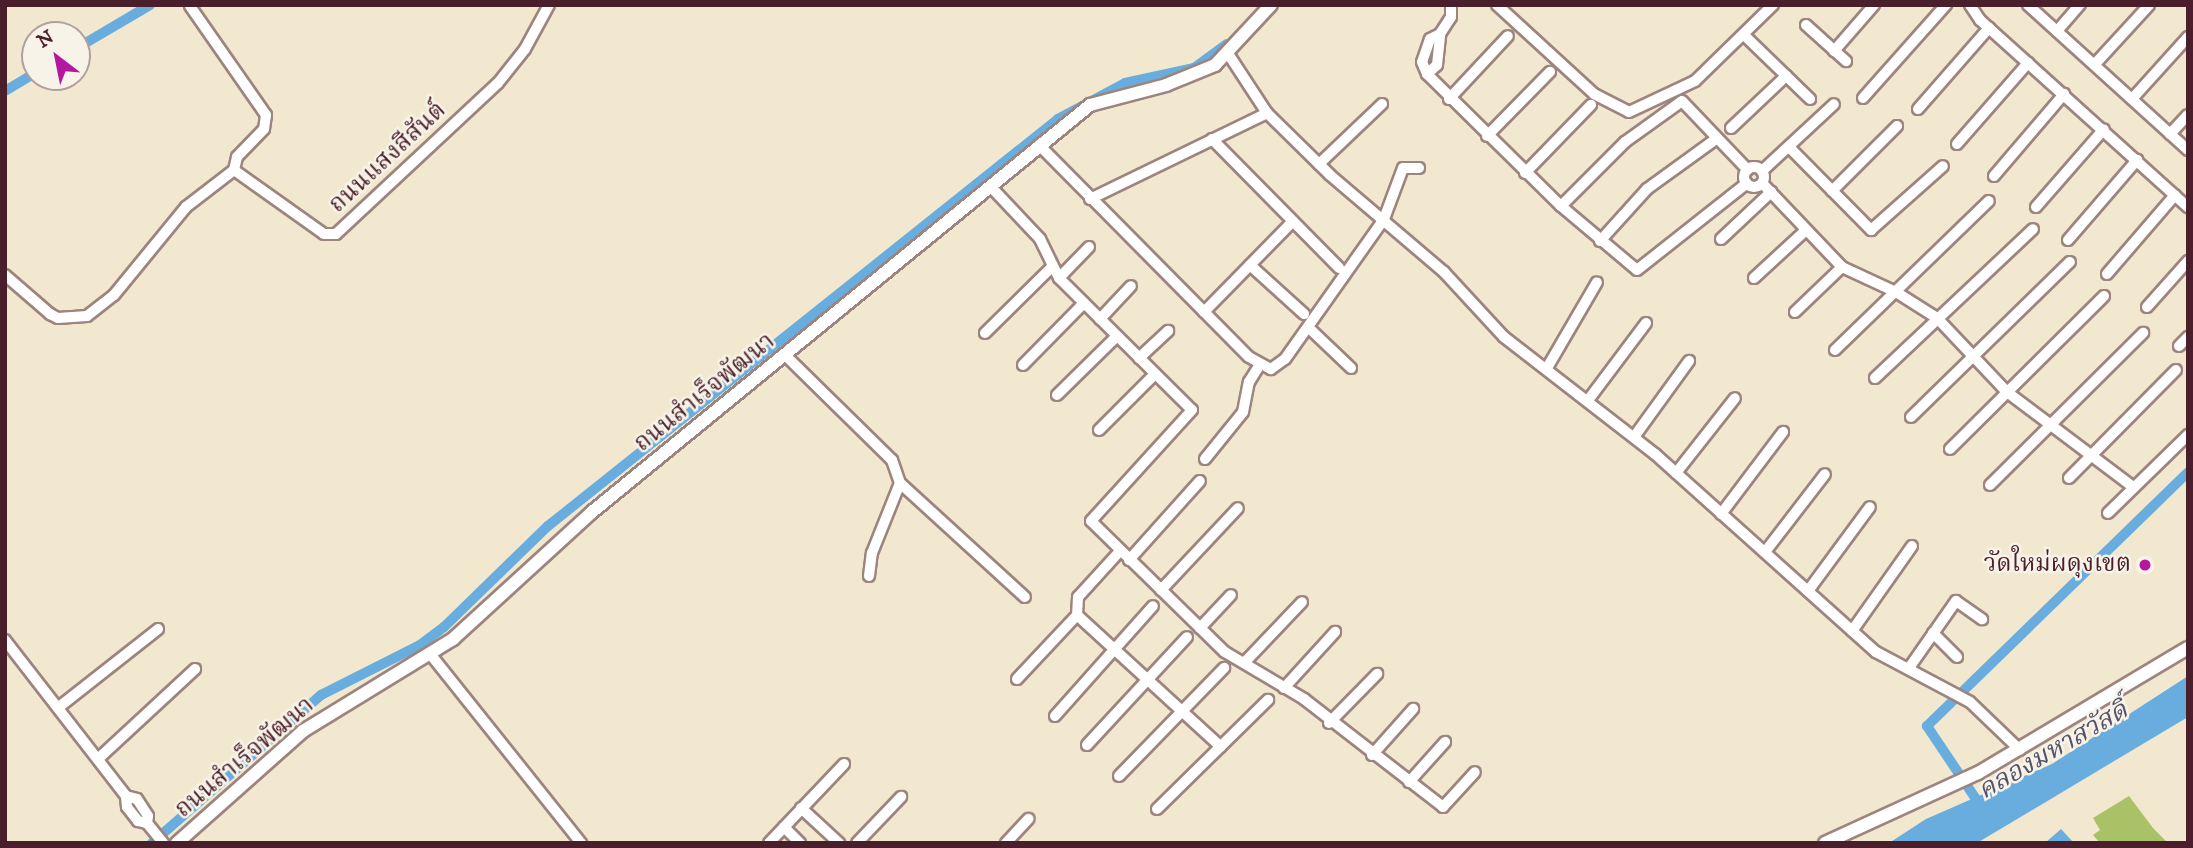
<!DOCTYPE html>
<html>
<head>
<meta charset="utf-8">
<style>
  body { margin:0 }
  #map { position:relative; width:2193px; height:848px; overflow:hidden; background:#f2e8d0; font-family:"IM FELL DW Pica","Noto Serif Thai",serif }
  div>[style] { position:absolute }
  .green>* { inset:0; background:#a9c268 }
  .water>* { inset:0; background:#69adde }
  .canal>* { height:10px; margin:-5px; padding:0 5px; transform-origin:5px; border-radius:5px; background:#69adde }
  .roads { filter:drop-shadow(2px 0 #9e847e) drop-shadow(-2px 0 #9e847e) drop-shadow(0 2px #9e847e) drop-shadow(0 -2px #9e847e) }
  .minor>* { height:10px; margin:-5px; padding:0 5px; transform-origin:5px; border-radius:5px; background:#fff }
  .minor>.ring { margin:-5px; padding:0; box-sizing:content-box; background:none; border:10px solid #fff; border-radius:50% }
  .tertiary>* { height:12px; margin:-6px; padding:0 6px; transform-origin:6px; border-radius:6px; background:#fff }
  .dots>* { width:19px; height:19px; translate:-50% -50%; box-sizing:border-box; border:4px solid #f7f3e8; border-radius:50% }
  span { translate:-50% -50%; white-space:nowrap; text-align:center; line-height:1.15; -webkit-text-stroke:5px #f7f3e8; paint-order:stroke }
  .street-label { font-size:24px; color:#4a1f2b }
  .poi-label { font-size:24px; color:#4a1f2b }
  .right { translate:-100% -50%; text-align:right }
  .water-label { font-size:26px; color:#55516a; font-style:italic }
  .frame { position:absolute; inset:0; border:7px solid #4a1f2b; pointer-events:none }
  .north { position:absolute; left:21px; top:21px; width:70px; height:70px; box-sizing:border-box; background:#f7f3e8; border:2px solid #b29e9c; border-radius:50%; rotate:328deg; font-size:19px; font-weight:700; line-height:28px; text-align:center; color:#4a1f2b }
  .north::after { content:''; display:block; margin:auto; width:24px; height:32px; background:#b5179e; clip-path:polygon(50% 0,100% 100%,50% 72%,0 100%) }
</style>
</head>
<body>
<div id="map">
  <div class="green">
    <i style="clip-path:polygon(2129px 796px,2153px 828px,2168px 843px,2100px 843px,2093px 835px,2100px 830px,2093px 818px)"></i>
  </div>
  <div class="water">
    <i style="clip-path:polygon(2188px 676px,2188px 717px,1977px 843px,1889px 843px,1926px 819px,2052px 764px)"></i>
    <i style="clip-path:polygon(2061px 829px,2074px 843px,2045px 843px)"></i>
  </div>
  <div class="canal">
    <i style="left:77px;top:48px;width:85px;rotate:-30.5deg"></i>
    <i style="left:5px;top:91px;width:35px;rotate:-31deg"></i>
    <i style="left:1982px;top:808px;width:99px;rotate:-123.9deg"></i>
    <i style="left:1927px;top:726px;width:364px;rotate:-44.2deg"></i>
    <i style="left:152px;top:843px;width:225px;rotate:-41.2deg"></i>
    <i style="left:321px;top:695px;width:111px;rotate:-26.8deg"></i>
    <i style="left:420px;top:645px;width:30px;rotate:-37deg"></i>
    <i style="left:444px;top:627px;width:145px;rotate:-44.2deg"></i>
    <i style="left:548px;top:526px;width:652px;rotate:-38.59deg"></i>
    <i style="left:1058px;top:119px;width:76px;rotate:-28.2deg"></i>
    <i style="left:1125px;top:83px;width:71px;rotate:-12.3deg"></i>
    <i style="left:1194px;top:68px;width:41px;rotate:-36deg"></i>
  </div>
  <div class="roads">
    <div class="minor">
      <i style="left:1451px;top:5px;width:12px;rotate:90deg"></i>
      <i style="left:1451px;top:17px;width:20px;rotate:123deg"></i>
      <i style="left:1440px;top:34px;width:11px;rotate:153deg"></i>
      <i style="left:1430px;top:39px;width:24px;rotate:109deg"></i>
      <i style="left:1422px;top:62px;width:13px;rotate:67deg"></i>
      <i style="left:1427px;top:74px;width:188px;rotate:44.6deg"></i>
      <i style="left:1561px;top:206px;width:99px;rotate:40.1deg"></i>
      <i style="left:1637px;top:270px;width:140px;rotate:-38.3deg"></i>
      <i style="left:1497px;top:5px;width:132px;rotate:42.5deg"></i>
      <i style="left:1594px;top:94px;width:39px;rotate:27deg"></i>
      <i style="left:1629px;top:112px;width:73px;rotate:-25.2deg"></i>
      <i style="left:1695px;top:81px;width:109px;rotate:-44.3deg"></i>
      <i style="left:1970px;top:5px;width:18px;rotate:56deg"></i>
      <i style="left:1980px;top:20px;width:280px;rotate:42deg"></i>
      <i style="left:2028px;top:5px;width:216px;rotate:42.2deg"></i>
      <i style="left:190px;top:6px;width:133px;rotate:55.1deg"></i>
      <i style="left:266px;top:115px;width:14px;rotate:98deg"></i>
      <i style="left:264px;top:129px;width:39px;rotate:134deg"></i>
      <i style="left:237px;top:157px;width:13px;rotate:103deg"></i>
      <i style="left:1806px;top:25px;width:54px;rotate:42deg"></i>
      <i style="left:2057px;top:31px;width:35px;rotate:-49deg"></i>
      <i style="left:1744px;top:35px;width:92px;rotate:44.1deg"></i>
      <i style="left:1834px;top:51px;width:61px;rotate:-49deg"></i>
      <i style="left:1229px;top:55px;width:69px;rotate:56.8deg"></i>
      <i style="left:1267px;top:113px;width:88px;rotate:44.5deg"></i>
      <i style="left:1330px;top:175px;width:150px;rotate:40.4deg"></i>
      <i style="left:1444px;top:272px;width:88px;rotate:47.3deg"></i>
      <i style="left:1504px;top:337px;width:191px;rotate:37.8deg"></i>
      <i style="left:1655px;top:454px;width:297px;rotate:41.9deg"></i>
      <i style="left:1876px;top:652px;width:106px;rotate:28deg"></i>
      <i style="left:1970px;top:702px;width:69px;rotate:43.8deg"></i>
      <i style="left:2095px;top:64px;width:80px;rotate:-47.5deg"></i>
      <i style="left:1427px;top:74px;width:13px;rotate:-42deg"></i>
      <i style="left:1437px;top:65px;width:31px;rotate:-84deg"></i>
      <i style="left:1863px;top:98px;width:125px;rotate:-48.3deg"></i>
      <i style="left:1449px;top:99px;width:86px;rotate:-46.9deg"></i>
      <i style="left:2132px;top:99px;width:84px;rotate:-47.9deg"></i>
      <i style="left:1918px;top:109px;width:108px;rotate:-48.8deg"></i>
      <i style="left:1731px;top:128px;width:76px;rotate:-43.4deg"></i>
      <i style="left:2170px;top:134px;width:26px;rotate:-47deg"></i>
      <i style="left:1487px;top:136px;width:90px;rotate:-45.5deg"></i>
      <i style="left:1212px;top:139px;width:181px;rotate:45.4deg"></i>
      <i style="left:1957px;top:144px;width:108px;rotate:-48.8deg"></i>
      <i style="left:1039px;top:145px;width:298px;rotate:45.3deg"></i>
      <i style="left:1249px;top:357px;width:25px;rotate:29deg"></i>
      <i style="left:1271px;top:369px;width:17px;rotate:-36deg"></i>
      <i style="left:1285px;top:359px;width:171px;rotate:-54.7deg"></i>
      <i style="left:1384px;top:219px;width:54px;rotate:-69.6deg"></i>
      <i style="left:1403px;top:168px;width:16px"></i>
      <i style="left:1789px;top:147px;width:117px;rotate:45.3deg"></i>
      <i style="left:1871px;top:230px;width:96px;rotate:-41.6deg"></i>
      <i style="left:1319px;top:164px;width:87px;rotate:-43.6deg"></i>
      <i class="ring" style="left:1744px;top:167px;width:10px;height:10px"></i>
      <i style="left:1762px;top:171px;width:98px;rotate:-42.9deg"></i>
      <i style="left:1525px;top:173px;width:95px;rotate:-45.9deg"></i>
      <i style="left:1994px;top:176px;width:108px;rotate:-49.5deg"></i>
      <i style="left:1762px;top:183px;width:116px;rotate:46.4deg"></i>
      <i style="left:1842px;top:267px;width:60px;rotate:24.8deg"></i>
      <i style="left:1896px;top:292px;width:49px;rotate:32.4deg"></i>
      <i style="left:1937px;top:318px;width:102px;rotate:46.6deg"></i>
      <i style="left:2007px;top:392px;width:158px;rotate:37deg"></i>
      <i style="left:992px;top:188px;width:70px;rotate:46.7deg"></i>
      <i style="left:1040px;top:239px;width:43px;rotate:64deg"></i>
      <i style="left:1059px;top:278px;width:187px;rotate:44.8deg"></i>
      <i style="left:1192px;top:410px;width:150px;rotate:132.3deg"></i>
      <i style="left:1091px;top:521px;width:187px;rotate:44.4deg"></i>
      <i style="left:1225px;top:652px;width:92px;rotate:30.7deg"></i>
      <i style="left:1304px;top:699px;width:176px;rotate:37.8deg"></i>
      <i style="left:1443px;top:807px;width:47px;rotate:-47.6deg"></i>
      <i style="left:1832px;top:191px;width:92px;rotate:-45deg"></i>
      <i style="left:1090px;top:199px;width:197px;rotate:-25.9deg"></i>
      <i style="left:1561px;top:206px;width:91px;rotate:-45deg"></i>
      <i style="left:1625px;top:142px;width:70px;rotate:-35.7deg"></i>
      <i style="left:1682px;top:101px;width:95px;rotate:46.3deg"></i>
      <i style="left:2036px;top:207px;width:103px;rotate:-48.9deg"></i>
      <i style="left:1721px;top:239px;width:69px;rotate:-43.2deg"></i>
      <i style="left:2068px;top:240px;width:106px;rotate:-49.2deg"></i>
      <i style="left:1600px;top:241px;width:70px;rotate:-47.9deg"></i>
      <i style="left:1647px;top:189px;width:85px;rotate:-35.9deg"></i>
      <i style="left:1250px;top:265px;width:73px;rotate:42.2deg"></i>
      <i style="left:2107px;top:274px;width:104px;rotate:-49.3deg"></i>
      <i style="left:5px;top:275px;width:60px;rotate:40.9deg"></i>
      <i style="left:50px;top:314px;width:9px;rotate:27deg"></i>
      <i style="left:58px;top:318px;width:29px;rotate:-4deg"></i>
      <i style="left:87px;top:316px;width:34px;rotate:-38deg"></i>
      <i style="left:114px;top:295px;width:114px;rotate:-50.7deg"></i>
      <i style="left:186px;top:207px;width:61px;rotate:-37.6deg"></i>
      <i style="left:234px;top:170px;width:110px;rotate:35.4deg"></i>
      <i style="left:324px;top:234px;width:12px"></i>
      <i style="left:336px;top:234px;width:221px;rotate:-43deg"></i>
      <i style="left:498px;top:83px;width:43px;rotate:-51.5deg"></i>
      <i style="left:525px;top:49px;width:50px;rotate:-61.4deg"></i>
      <i style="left:1059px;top:278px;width:43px;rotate:-45.9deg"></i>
      <i style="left:1754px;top:278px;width:69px;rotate:-42.7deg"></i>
      <i style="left:2147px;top:307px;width:62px;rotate:-48.3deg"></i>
      <i style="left:1204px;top:312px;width:127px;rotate:-45.6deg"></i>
      <i style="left:1795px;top:312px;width:65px;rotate:-43.8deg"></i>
      <i style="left:1100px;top:319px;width:45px;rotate:-46.8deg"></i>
      <i style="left:1309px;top:328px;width:58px;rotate:43.6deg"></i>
      <i style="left:985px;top:333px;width:95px;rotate:-44.6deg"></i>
      <i style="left:2179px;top:346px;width:13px;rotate:-45deg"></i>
      <i style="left:1835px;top:350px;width:214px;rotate:-44.1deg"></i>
      <i style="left:785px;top:355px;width:150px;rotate:44.5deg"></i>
      <i style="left:892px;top:460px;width:24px;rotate:71deg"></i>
      <i style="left:900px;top:483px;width:169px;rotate:42.4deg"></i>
      <i style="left:1139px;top:358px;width:40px;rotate:-43deg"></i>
      <i style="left:1023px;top:365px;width:87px;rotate:-45.5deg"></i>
      <i style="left:1547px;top:368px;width:99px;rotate:-59.8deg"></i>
      <i style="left:1875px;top:378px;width:217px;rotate:-43.3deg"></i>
      <i style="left:1057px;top:395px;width:84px;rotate:-44.5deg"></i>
      <i style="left:1589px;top:399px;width:95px;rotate:-53.1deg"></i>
      <i style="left:1911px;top:417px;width:222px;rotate:-44.3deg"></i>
      <i style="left:1099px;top:430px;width:79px;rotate:-45deg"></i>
      <i style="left:1634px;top:437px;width:94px;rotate:-54.1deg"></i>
      <i style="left:1950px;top:449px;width:217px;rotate:-44.8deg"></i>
      <i style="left:1205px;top:459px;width:60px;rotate:-51deg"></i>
      <i style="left:1243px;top:412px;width:31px;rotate:-79deg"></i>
      <i style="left:1249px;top:382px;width:19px;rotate:-58deg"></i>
      <i style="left:1676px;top:473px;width:95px;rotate:-51.8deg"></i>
      <i style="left:2069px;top:478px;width:152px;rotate:-45.3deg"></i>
      <i style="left:1990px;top:485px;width:216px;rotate:-44.8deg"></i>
      <i style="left:2108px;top:513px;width:112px;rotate:-44.3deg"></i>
      <i style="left:1721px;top:514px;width:103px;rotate:-52.9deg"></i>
      <i style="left:1120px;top:551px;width:62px;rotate:132.4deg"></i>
      <i style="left:1078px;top:597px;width:18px;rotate:93deg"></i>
      <i style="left:1077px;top:615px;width:195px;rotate:42.5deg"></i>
      <i style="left:1765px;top:552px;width:98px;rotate:-52.4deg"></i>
      <i style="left:1129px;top:560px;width:106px;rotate:-48.1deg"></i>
      <i style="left:869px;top:576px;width:23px;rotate:-83deg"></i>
      <i style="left:872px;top:553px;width:75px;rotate:-68.2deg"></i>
      <i style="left:1161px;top:590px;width:112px;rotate:-46.8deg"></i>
      <i style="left:1808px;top:591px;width:104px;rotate:-53.6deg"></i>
      <i style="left:1200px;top:628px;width:45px;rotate:-46.8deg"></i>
      <i style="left:1852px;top:631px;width:104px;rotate:-54.8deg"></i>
      <i style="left:1933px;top:633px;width:34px;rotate:45deg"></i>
      <i style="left:5px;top:640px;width:197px;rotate:52.2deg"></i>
      <i style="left:126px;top:796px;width:11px;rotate:85deg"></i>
      <i style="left:127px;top:807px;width:18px;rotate:52deg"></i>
      <i style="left:138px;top:821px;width:9px;rotate:13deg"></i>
      <i style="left:147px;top:823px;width:26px;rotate:51deg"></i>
      <i style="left:431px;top:655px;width:241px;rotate:51.4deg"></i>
      <i style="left:1244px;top:663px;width:84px;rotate:-46.4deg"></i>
      <i style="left:1909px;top:668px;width:82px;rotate:-55deg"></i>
      <i style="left:1956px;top:601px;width:32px;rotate:35deg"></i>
      <i style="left:1017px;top:679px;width:88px;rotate:-46.8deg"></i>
      <i style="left:1284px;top:688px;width:76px;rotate:-47.7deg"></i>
      <i style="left:59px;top:707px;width:126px;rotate:-38.2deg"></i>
      <i style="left:1055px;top:716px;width:147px;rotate:-48.3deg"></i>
      <i style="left:1329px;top:723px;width:69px;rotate:-45.6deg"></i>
      <i style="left:1087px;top:745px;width:147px;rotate:-47.2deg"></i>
      <i style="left:1372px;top:755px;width:62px;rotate:-48.3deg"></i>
      <i style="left:99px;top:758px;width:131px;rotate:-42.8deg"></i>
      <i style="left:1119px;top:776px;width:151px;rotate:-45.8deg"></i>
      <i style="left:1409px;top:782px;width:54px;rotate:-48deg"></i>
      <i style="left:126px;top:796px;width:11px;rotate:15deg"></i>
      <i style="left:137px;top:799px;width:20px;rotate:57deg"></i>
      <i style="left:148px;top:816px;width:7px;rotate:98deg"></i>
      <i style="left:801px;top:808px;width:52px;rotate:42.6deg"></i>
      <i style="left:1157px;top:809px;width:156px;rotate:-44.5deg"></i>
      <i style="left:784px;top:827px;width:23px;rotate:45deg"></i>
      <i style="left:769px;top:843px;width:109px;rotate:-46.5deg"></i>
      <i style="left:857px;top:843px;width:64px;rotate:-46.3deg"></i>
      <i style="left:1006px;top:843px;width:33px;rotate:-47deg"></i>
    </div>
    <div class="tertiary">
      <i style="left:177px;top:843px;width:169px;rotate:-41.6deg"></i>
      <i style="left:303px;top:731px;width:176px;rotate:-31.5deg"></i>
      <i style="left:453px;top:639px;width:188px;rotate:-42.4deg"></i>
      <i style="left:592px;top:512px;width:643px;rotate:-39.26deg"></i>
      <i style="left:1090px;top:105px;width:79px;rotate:-14.7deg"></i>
      <i style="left:1166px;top:85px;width:53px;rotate:-22.2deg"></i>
      <i style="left:1215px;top:65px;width:82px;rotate:-47deg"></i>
      <i style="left:1825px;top:843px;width:168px;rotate:-24.6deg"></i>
      <i style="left:1978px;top:773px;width:244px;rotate:-30.8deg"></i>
    </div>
  </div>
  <div class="dots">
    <i style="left:2145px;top:565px;background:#b5179e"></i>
  </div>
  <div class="street-label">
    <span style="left:388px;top:158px;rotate:-43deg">ถนนแสงสีสันต์</span>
    <span style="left:705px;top:393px;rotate:-39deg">ถนนสำเร็จพัฒนา</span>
    <span style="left:245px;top:758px;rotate:-40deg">ถนนสำเร็จพัฒนา</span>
  </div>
  <div class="poi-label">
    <span class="right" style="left:2131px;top:565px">วัดใหม่ผดุงเขต</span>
  </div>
  <div class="water-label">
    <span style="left:2053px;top:751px;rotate:-30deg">คลองมหาสวัสดิ์</span>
  </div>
  <div class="frame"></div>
  <div class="north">N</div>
</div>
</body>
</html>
